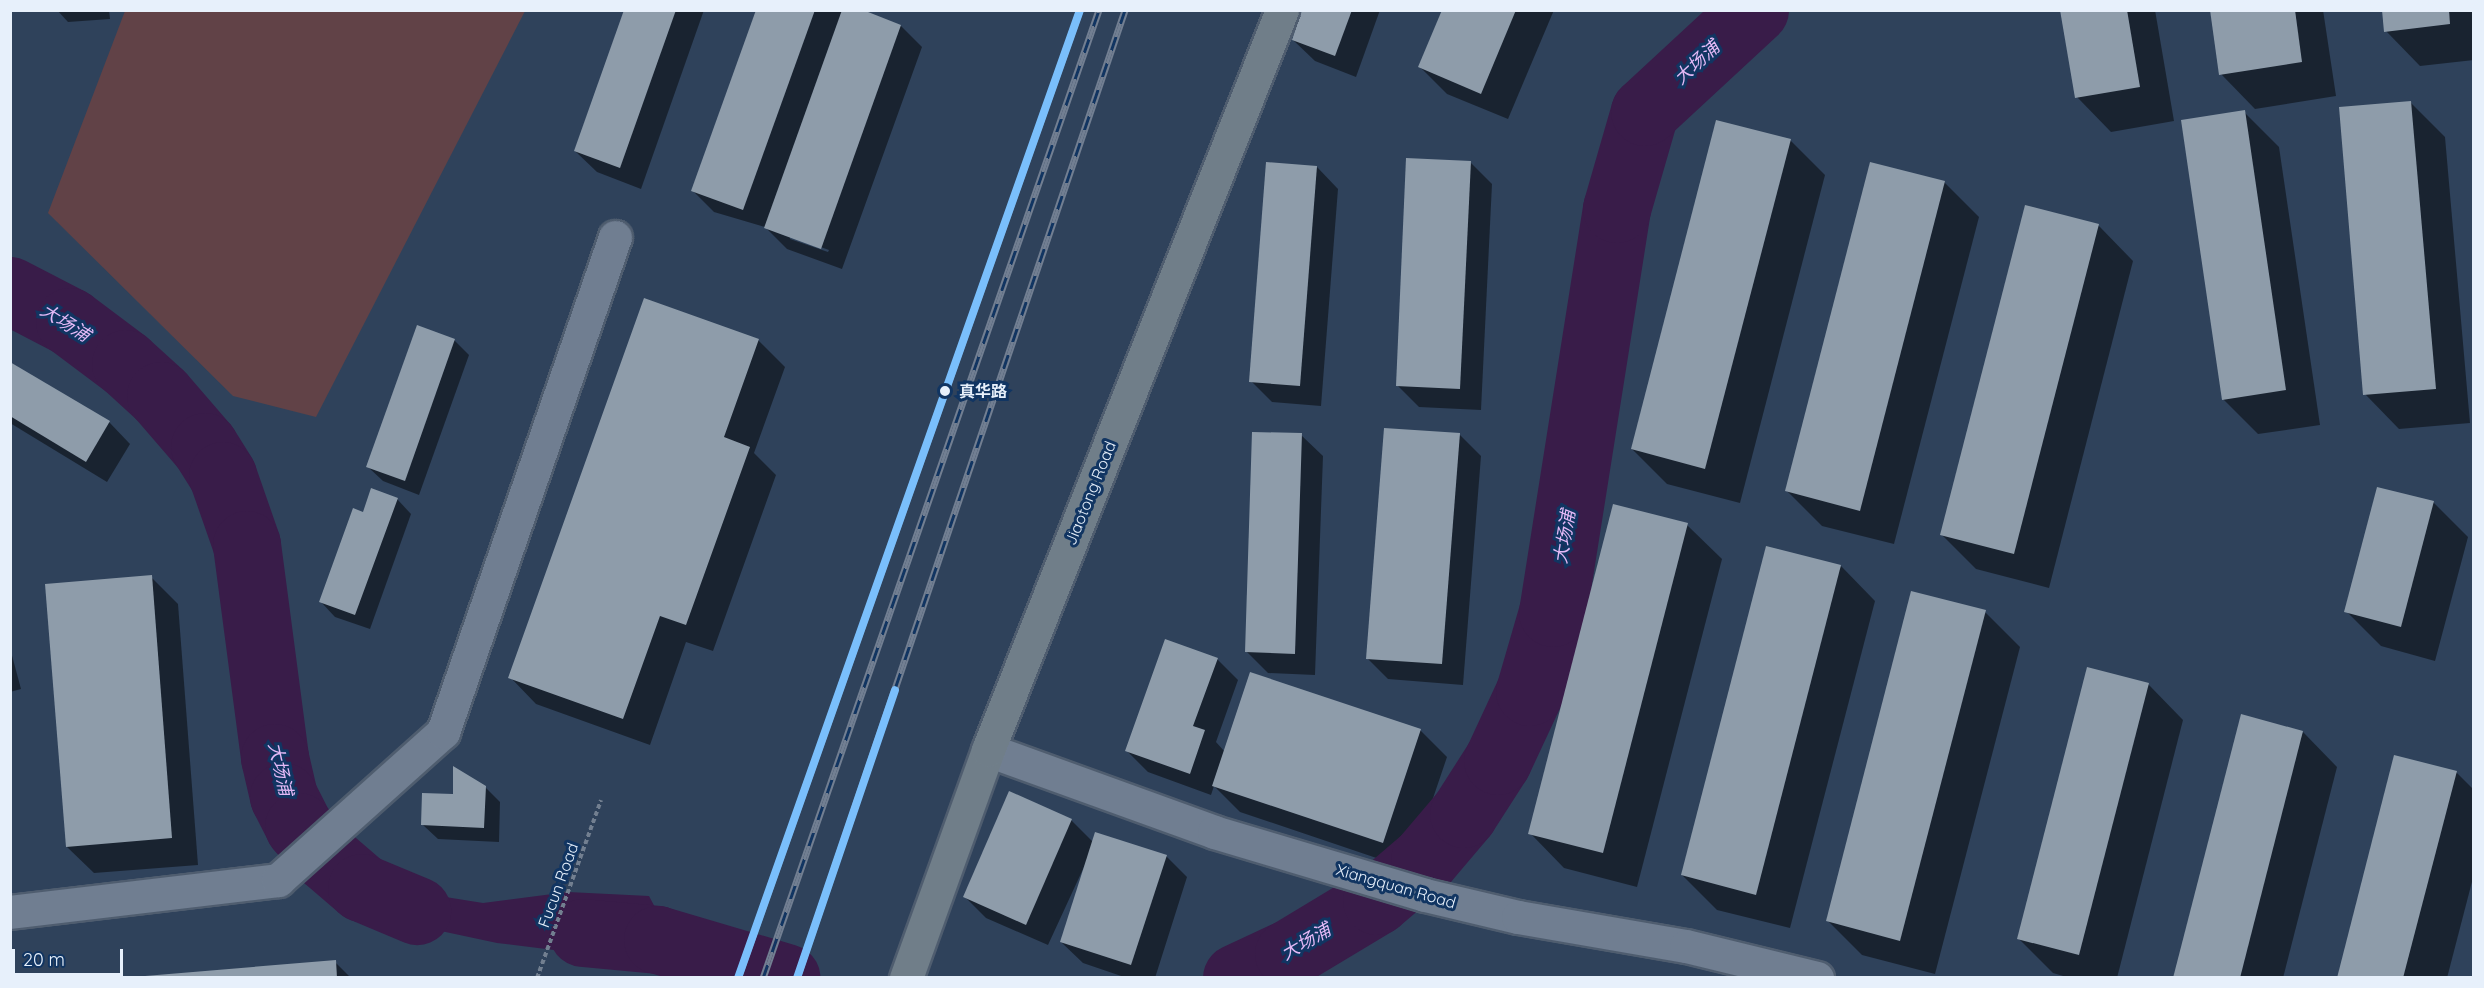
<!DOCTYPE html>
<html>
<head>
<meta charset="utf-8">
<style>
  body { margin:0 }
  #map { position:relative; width:2484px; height:988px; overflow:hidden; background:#2f425b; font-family:Quicksand,"Noto Sans SC",sans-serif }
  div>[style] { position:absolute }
  .green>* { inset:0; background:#614247 }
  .water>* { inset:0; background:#391c49 }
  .shadow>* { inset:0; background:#0007 }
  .river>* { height:68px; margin:-34px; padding:0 34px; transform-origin:34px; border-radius:34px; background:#391c49 }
  .building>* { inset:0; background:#8e9caa }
  .path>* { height:4px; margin-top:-2px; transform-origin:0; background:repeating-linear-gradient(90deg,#727f90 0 4.5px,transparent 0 7.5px) }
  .roads { filter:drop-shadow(2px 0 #4f5d6f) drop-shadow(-2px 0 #4f5d6f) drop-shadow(0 2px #4f5d6f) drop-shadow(0 -2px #4f5d6f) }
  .minor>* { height:33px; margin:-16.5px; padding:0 16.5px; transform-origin:16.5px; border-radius:16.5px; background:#707e91 }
  .major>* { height:33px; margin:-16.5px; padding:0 16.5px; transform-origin:16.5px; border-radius:16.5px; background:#707e89 }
  .rail>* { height:7px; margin-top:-3.5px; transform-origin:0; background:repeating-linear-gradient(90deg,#113562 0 14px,#727f92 0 28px); box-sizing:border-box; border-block:2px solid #727f92 }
  .rail-1>* { height:8px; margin:-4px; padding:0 4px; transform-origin:4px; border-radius:4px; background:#7abffc }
  .dots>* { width:16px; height:16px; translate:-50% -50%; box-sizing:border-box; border:3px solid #113562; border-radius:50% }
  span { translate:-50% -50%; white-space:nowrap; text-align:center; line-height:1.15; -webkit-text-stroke:6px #113562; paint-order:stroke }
  .stop-label { font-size:16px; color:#e7f0fb; font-weight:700 }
  .left { translate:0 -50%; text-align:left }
  .street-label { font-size:16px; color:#e7f0fb }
  .water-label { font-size:18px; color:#e4b9f6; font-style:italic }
  .frame { position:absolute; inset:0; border:12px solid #e7f0fb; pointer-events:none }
  .scale { position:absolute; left:12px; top:949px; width:111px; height:27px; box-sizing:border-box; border:3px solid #e7f0fb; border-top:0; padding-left:8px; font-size:18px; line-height:21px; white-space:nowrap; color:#e7f0fb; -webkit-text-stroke:4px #113562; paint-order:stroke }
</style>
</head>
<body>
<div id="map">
  <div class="green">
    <i style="clip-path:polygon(125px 11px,525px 11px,316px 417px,233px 396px,48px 213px)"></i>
  </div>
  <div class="water">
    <i style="clip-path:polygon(11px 273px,85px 311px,205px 447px,247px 545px,275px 758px,317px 816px,291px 840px,280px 826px,257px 768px,228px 535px,204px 482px,186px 451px,148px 426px,111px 377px,11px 314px)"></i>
    <i style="clip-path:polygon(350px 847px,433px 895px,483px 903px,568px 892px,649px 896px,675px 945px,610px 957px,497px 943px,352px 912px,337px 866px)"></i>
  </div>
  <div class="shadow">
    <i style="clip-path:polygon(57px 10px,109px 10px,110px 19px,68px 22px)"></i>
    <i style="clip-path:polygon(626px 10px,704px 10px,641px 189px,597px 172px,575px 151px)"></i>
    <i style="clip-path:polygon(evenodd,757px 10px,859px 10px,901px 26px,922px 47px,842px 269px,787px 249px,765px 227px,714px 212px,693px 191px,757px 10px,790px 236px,829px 250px,828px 252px,790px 239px,790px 236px)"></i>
    <i style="clip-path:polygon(1304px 10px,1380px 10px,1356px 77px,1315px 61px,1293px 40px)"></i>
    <i style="clip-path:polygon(1443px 10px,1554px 10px,1508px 119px,1447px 94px,1420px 67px)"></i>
    <i style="clip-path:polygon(2062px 10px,2155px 10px,2174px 121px,2111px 132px,2077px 97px)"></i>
    <i style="clip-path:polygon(2211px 10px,2323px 10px,2336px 96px,2255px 109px,2221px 74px)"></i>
    <i style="clip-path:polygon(2383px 10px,2474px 10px,2474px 60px,2420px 66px,2386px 31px)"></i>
    <i style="clip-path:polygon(2411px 103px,2445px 137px,2470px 423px,2399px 429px,2365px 394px)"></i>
    <i style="clip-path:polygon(2244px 112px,2279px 147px,2320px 425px,2258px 434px,2224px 400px)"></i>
    <i style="clip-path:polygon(1790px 140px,1825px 175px,1740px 503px,1667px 484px,1632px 449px)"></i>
    <i style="clip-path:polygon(1471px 163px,1492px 184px,1481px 410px,1419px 407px,1397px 385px)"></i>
    <i style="clip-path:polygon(1317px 167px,1338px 189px,1321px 406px,1272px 402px,1251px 381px)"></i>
    <i style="clip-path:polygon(1944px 182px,1979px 217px,1894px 544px,1822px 526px,1787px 491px)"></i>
    <i style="clip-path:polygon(2026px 206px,2099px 226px,2133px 261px,2049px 588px,1976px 569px,1941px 534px)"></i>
    <i style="clip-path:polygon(454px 340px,469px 355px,419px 495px,383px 481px,368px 467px)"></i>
    <i style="clip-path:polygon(758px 340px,785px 367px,754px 453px,776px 475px,713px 651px,686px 642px,650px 745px,536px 704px,510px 677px)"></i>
    <i style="clip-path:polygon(10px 363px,109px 422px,130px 444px,107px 482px,10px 423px)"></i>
    <i style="clip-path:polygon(1301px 435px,1323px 456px,1315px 675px,1268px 673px,1247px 652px)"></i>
    <i style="clip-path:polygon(1460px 435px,1481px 456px,1463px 685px,1388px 679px,1367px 658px)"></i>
    <i style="clip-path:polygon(397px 499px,411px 514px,370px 629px,335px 617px,321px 602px,364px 514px)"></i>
    <i style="clip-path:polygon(2433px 502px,2468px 537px,2435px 661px,2381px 646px,2346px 611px)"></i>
    <i style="clip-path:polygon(1687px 525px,1722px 559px,1637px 887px,1564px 868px,1530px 833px)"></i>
    <i style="clip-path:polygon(1841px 566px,1875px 601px,1790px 928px,1717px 910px,1682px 875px)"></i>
    <i style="clip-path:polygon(151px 577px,178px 604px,198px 865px,94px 873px,67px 847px)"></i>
    <i style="clip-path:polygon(1985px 612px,2020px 647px,1935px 974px,1862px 955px,1827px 920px)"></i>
    <i style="clip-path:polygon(10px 648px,21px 689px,10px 692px)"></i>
    <i style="clip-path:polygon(1217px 659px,1238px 680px,1216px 742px,1225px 752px,1420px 730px,1447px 757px,1409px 869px,1240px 812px,1214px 786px,1211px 795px,1148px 772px,1127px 751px)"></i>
    <i style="clip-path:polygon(2088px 669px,2149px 685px,2183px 720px,2117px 978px,2070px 978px,2053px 973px,2018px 938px)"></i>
    <i style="clip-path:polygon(2303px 732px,2337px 767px,2283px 978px,2175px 978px)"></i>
    <i style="clip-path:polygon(2456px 772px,2474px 790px,2474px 874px,2447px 978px,2338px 978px)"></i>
    <i style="clip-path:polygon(485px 787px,500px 802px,499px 842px,438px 839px,423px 825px,454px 795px)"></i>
    <i style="clip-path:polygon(1071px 820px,1093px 842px,1166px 856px,1187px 877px,1155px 978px,1127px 978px,1083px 963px,1061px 942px,1089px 856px,1048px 945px,986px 918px,965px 897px)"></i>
    <i style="clip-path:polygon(335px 962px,351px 978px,142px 978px)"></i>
  </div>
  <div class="river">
    <i style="left:10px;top:291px;width:68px;rotate:27.3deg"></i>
    <i style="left:70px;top:322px;width:70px;rotate:36.9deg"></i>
    <i style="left:126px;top:364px;width:47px;rotate:42.4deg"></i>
    <i style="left:161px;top:396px;width:67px;rotate:49.2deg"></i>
    <i style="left:205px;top:447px;width:34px;rotate:58deg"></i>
    <i style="left:223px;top:476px;width:73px;rotate:70.8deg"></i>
    <i style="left:247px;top:545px;width:215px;rotate:82.5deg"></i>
    <i style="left:275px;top:758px;width:40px;rotate:77deg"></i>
    <i style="left:284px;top:797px;width:34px;rotate:63deg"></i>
    <i style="left:299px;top:827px;width:40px;rotate:48deg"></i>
    <i style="left:326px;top:857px;width:48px;rotate:40.7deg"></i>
    <i style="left:362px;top:888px;width:60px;rotate:22.7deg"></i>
    <i style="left:583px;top:933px;width:75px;rotate:5.3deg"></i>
    <i style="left:658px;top:940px;width:134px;rotate:16.5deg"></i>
    <i style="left:1237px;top:978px;width:57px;rotate:-24.8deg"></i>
    <i style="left:1289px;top:954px;width:103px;rotate:-31.1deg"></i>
    <i style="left:1377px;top:901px;width:63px;rotate:-40.5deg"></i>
    <i style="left:1425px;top:860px;width:60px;rotate:-49.7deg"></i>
    <i style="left:1464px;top:814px;width:63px;rotate:-57.3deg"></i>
    <i style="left:1498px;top:761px;width:76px;rotate:-65.1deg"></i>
    <i style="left:1530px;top:692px;width:82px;rotate:-73.8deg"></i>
    <i style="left:1553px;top:613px;width:409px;rotate:-81deg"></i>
    <i style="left:1617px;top:209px;width:101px;rotate:-73.9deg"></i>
    <i style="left:1645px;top:112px;width:150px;rotate:-42.8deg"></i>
  </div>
  <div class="building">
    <i style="clip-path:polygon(624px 10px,676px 10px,620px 168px,574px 151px)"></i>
    <i style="clip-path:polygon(756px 10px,815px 10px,743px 210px,691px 191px)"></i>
    <i style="clip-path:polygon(842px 10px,863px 10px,901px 25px,821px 249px,764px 228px)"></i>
    <i style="clip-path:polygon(1302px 10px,1352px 10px,1335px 56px,1292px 40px)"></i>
    <i style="clip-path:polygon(1442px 10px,1516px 10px,1481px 94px,1418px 67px)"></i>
    <i style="clip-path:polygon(2060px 10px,2127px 10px,2140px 87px,2075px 98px)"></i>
    <i style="clip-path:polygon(2210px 10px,2295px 10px,2302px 62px,2219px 75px)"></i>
    <i style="clip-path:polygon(2382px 10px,2449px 10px,2450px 24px,2384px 32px)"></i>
    <i style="clip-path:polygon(2411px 101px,2436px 389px,2363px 395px,2339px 107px)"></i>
    <i style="clip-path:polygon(2245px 110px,2286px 390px,2222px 400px,2181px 120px)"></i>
    <i style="clip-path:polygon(1716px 120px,1791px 139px,1705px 469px,1631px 449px)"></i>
    <i style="clip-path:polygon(1406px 158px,1471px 161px,1460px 389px,1396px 386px)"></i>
    <i style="clip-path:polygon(1266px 162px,1317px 166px,1300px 386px,1249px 382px)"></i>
    <i style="clip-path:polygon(1870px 162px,1945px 181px,1860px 511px,1785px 491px)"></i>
    <i style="clip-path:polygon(2025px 205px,2099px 224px,2014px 554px,1940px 535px)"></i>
    <i style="clip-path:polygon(644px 298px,759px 339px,724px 437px,750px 447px,686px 625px,660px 616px,623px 719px,508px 678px)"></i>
    <i style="clip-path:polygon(417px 325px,455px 339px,405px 481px,366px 467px)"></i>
    <i style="clip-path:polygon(10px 362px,110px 421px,86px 462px,10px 416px)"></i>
    <i style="clip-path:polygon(1384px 428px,1460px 433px,1442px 664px,1366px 659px)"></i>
    <i style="clip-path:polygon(1252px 432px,1302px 433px,1295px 654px,1245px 652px)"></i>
    <i style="clip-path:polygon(2377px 487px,2434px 501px,2401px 627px,2344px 612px)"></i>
    <i style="clip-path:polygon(371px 488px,398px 498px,355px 615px,319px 602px,353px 508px,363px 512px)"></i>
    <i style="clip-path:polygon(1613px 504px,1688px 523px,1603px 853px,1528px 834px)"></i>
    <i style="clip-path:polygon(1766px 546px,1841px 565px,1756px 895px,1681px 875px)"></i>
    <i style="clip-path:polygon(152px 575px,172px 838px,66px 847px,45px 584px)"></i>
    <i style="clip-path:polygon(1911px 591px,1986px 610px,1900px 941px,1826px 921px)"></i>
    <i style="clip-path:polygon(1165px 639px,1218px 658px,1193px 726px,1205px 730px,1190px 774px,1125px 751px)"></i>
    <i style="clip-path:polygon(2087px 667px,2149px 683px,2079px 955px,2017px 939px)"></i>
    <i style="clip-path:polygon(1250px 672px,1421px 729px,1383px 843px,1212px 786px)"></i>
    <i style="clip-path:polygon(2241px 714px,2303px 731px,2240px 978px,2173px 978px)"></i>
    <i style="clip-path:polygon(2394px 755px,2457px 771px,2403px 978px,2337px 978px)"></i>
    <i style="clip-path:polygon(453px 766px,486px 786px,484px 828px,421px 825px,422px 793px,453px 794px)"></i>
    <i style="clip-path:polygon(1009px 791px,1072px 819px,1026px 925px,963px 897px)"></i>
    <i style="clip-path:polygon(1095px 832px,1167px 855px,1131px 965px,1060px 942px)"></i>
    <i style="clip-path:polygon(336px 960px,337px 978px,145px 978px,145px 976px)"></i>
  </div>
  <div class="path">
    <i style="left:537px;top:978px;width:189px;rotate:-70.2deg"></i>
  </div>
  <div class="roads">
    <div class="minor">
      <i style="left:988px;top:750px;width:240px;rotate:19.9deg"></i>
      <i style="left:1214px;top:832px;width:220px;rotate:16.6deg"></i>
      <i style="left:1425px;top:895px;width:96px;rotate:13.3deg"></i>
      <i style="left:1518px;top:917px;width:170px;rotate:9.8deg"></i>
      <i style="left:1686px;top:946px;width:135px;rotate:13.7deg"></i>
      <i style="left:10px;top:912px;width:270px;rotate:-6.8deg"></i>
      <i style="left:278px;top:880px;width:222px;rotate:-41.9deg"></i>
      <i style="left:443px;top:732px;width:524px;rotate:-70.84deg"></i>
    </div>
    <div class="major">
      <i style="left:906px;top:978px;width:242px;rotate:-70.2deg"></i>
      <i style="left:988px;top:750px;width:796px;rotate:-68.33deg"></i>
    </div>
  </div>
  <div class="rail">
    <i style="left:738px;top:978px;width:1027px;rotate:-70.54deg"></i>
    <i style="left:763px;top:978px;width:1025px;rotate:-70.86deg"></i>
    <i style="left:797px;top:978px;width:1022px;rotate:-71.28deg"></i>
  </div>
  <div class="rail-1">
    <i style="left:738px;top:978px;width:1027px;rotate:-70.54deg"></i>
    <i style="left:797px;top:978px;width:304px;rotate:-71.2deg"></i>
  </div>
  <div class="dots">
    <i style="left:945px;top:391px;background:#e7f0fb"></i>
  </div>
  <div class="stop-label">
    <span class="left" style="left:959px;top:391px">真华路</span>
  </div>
  <div class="street-label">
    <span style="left:1090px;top:493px;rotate:-68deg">Jiaotong Road</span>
    <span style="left:558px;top:885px;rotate:-70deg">Fucun Road</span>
    <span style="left:1396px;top:886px;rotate:16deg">Xiangquan Road</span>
  </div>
  <div class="water-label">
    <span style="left:1697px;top:63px;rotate:-43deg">大场浦</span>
    <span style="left:65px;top:323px;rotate:32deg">大场浦</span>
    <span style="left:1565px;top:537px;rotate:-81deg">大场浦</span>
    <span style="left:280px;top:769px;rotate:77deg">大场浦</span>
    <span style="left:1306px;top:942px;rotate:-30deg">大场浦</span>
  </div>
  <div class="frame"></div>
  <div class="scale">20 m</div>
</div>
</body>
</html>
